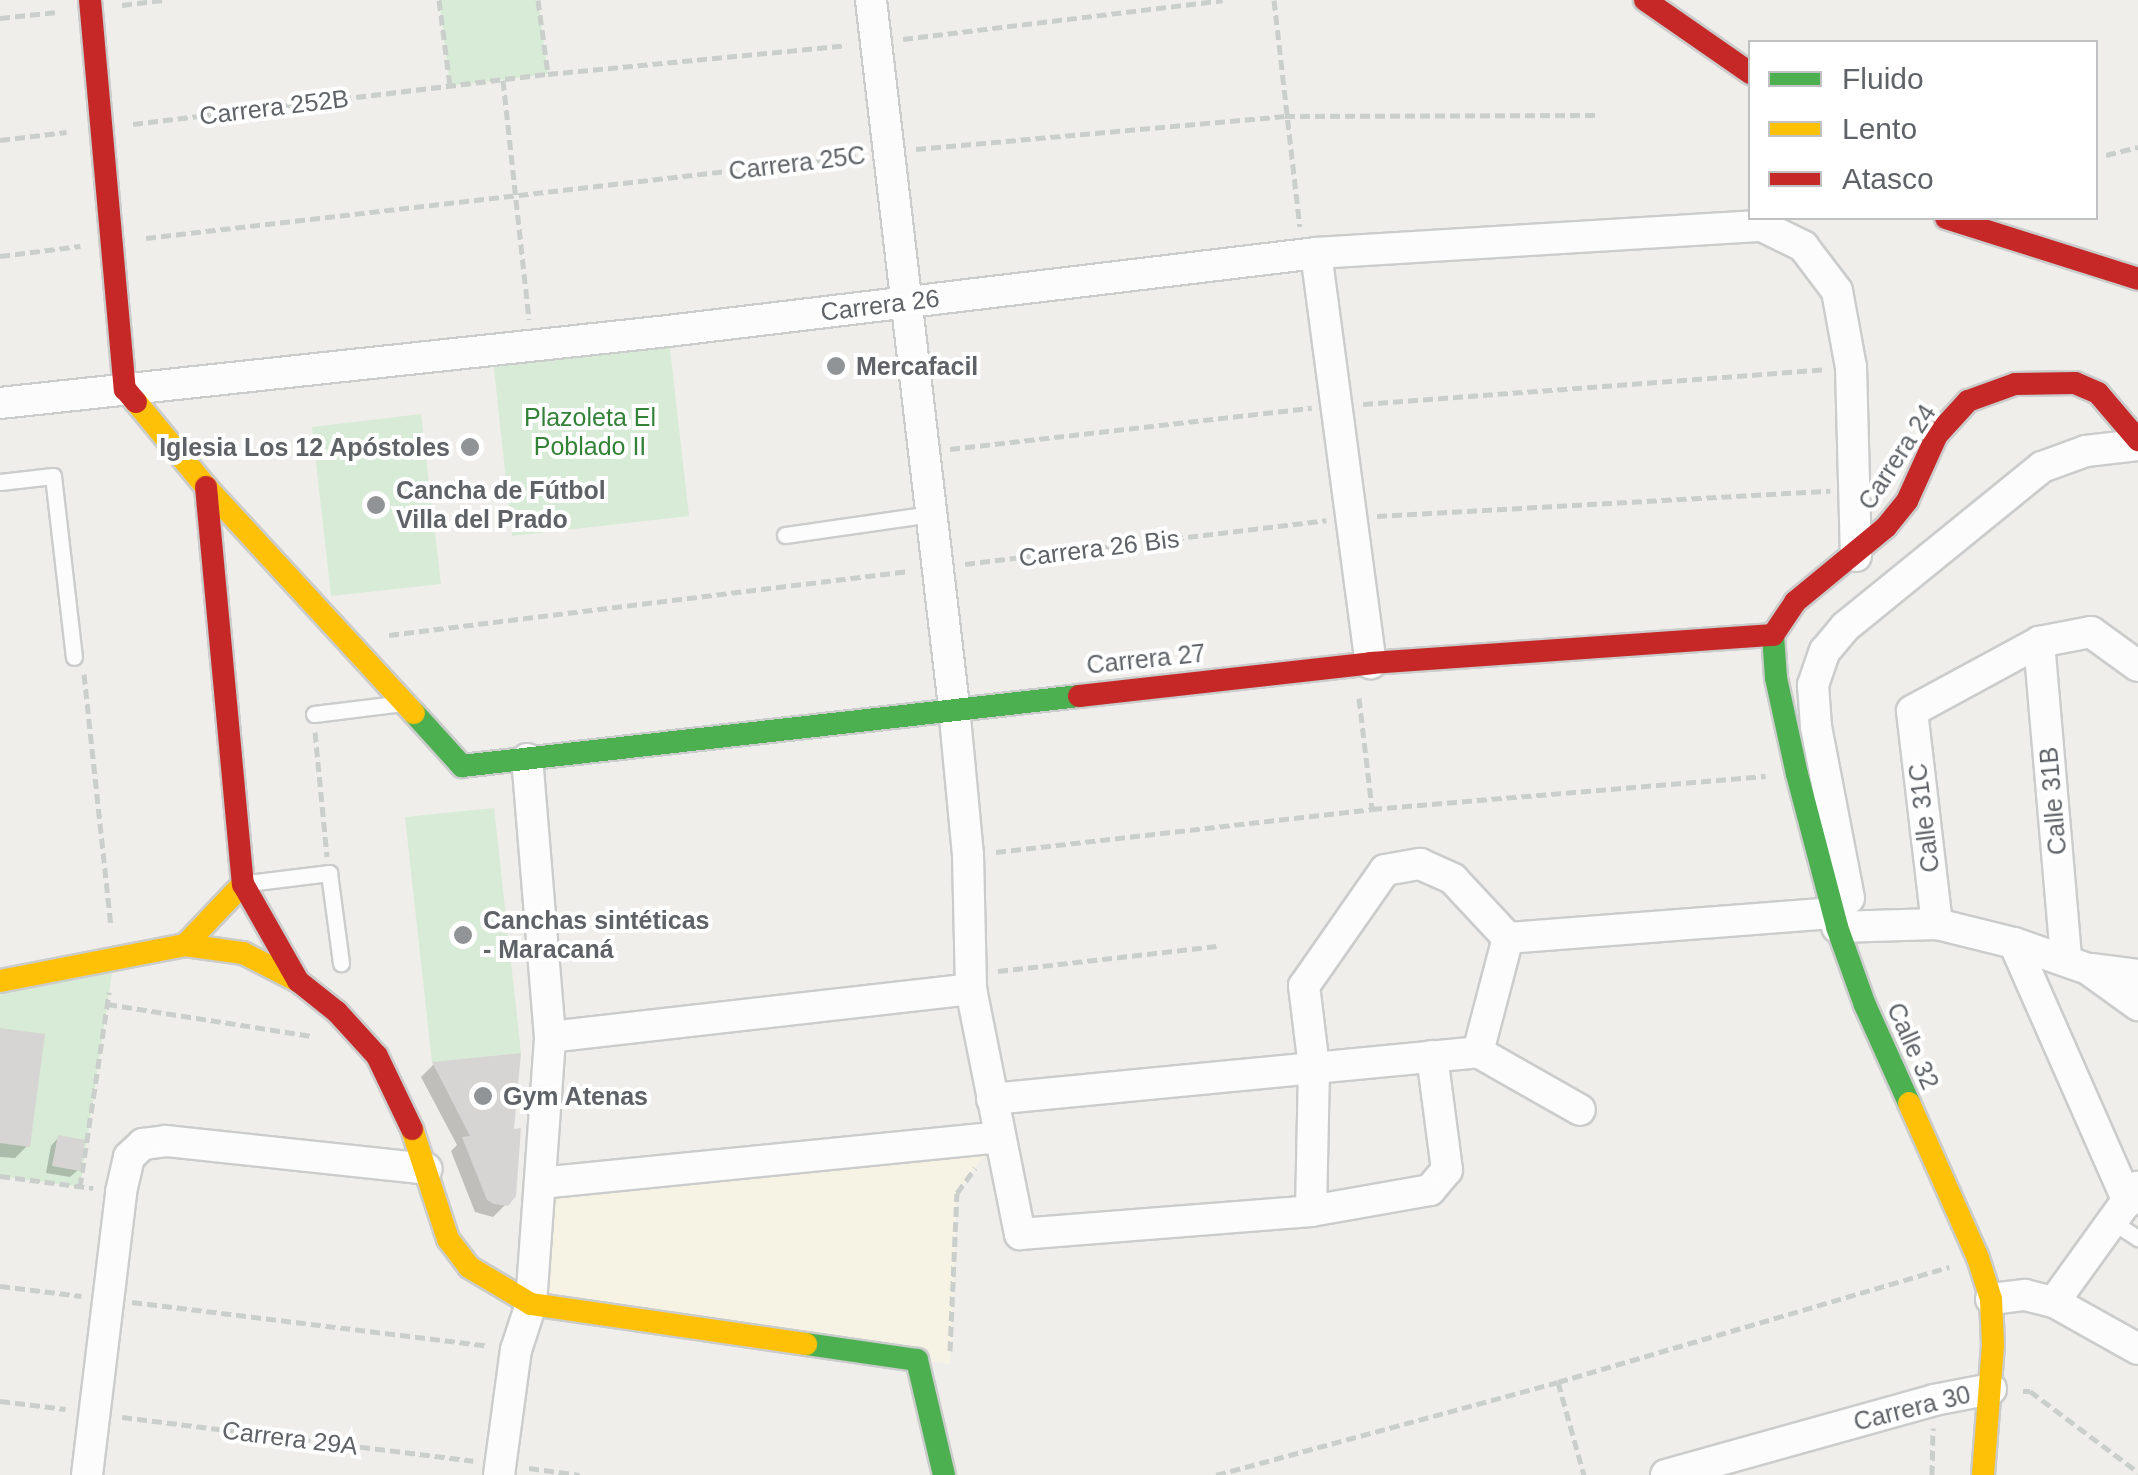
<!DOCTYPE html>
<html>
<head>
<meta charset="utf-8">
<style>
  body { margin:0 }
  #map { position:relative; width:2138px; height:1475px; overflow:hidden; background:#efeeea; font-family:Helvetica,sans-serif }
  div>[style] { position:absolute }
  .commercial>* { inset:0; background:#f7f3e4 }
  .green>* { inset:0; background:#d8ebd6 }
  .shadow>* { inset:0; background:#0003 }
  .building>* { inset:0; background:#d6d5d3 }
  .path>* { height:5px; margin-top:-2.5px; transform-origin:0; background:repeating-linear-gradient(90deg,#cacfcc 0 10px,transparent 0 15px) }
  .roads { filter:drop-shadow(2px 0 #cbcccc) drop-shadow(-2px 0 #cbcccc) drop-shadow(0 2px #cbcccc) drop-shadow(0 -2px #cbcccc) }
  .lane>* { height:15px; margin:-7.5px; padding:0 7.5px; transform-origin:7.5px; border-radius:7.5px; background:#fdfcfc }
  .street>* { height:30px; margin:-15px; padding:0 15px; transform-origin:15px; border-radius:15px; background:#fdfcfc }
  .fast>* { height:22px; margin:-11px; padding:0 11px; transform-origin:11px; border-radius:11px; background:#4caf50 }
  .slow>* { height:22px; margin:-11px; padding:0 11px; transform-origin:11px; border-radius:11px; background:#ffc107 }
  .jam>* { height:22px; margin:-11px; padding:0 11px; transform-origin:11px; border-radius:11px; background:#c62828 }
  .dots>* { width:28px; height:28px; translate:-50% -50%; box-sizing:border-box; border:5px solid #fff; border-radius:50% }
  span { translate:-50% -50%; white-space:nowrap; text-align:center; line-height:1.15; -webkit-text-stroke:8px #fff; paint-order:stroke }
  .street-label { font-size:25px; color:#5f6368 }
  .poi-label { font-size:25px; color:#5f6368; font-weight:700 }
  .left { translate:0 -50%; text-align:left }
  .right { translate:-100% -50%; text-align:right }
  .park-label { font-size:25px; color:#348238 }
  .legend { position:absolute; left:1748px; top:40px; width:350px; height:180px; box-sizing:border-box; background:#fff; border:2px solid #bfc1c3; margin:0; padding:12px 18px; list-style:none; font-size:30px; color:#5f6368 }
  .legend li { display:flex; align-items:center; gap:20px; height:50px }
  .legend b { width:50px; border:2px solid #bfc1c3 }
</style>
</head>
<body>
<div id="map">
  <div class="commercial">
    <i style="clip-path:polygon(998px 1137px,957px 1193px,950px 1364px,531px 1304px,540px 1183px)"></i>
  </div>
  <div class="green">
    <i style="clip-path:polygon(439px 0,538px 0,548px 74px,450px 86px)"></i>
    <i style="clip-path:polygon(668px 331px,689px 516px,512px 536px,492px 350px)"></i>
    <i style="clip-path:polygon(421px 414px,441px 584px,331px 596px,312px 427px)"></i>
    <i style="clip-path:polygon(494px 808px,521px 1053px,432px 1062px,405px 817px)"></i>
    <i style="clip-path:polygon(114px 960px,80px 1187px,0 1176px,0 981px)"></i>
  </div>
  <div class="shadow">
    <i style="clip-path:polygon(0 1031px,27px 1146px,15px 1158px,0 1157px)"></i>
    <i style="clip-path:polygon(519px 1056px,506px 1204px,493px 1217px,475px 1212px,451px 1151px,457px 1145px,421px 1077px,433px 1065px)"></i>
    <i style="clip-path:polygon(58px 1138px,78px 1170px,70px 1177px,46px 1173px,51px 1146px)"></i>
  </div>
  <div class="building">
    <i style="clip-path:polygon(0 1028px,45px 1034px,30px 1147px,0 1143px)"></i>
    <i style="clip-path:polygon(521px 1053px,514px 1129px,521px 1128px,516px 1196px,508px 1206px,494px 1204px,487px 1200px,462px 1137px,470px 1136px,432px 1062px)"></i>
    <i style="clip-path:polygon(58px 1135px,85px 1140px,80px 1171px,52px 1166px)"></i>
  </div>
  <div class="path">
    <i style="left:439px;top:0;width:87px;rotate:82.7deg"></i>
    <i style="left:538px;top:0;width:75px;rotate:82.3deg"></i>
    <i style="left:1274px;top:0;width:228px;rotate:83.5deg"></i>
    <i style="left:122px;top:5px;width:41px;rotate:-7deg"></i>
    <i style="left:0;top:18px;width:57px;rotate:-6deg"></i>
    <i style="left:903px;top:39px;width:322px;rotate:-6.9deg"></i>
    <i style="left:503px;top:80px;width:241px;rotate:83.8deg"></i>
    <i style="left:133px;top:124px;width:418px;rotate:-6.9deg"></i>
    <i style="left:548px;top:74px;width:300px;rotate:-5.5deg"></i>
    <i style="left:0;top:140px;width:67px;rotate:-6.8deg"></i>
    <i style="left:916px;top:149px;width:370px;rotate:-5.1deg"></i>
    <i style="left:1285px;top:116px;width:311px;rotate:-0.2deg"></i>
    <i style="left:2106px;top:155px;width:33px;rotate:-14deg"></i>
    <i style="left:146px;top:238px;width:724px;rotate:-6.58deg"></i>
    <i style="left:0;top:256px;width:81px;rotate:-7.1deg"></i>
    <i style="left:1363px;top:404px;width:463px;rotate:-4.3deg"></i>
    <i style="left:950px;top:449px;width:364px;rotate:-6.5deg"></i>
    <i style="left:1377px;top:516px;width:454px;rotate:-3.2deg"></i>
    <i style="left:965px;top:564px;width:364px;rotate:-6.9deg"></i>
    <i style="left:389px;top:635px;width:524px;rotate:-7.02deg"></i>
    <i style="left:84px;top:674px;width:254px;rotate:83.9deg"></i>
    <i style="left:1359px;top:698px;width:112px;rotate:83.3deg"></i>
    <i style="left:315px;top:732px;width:125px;rotate:84.5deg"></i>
    <i style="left:996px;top:852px;width:378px;rotate:-6.5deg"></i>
    <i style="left:1372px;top:809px;width:395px;rotate:-4.8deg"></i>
    <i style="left:998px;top:971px;width:220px;rotate:-6.5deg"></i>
    <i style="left:107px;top:1004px;width:207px;rotate:8.9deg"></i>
    <i style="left:0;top:1176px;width:94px;rotate:7.4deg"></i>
    <i style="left:80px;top:1187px;width:197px;rotate:-81.5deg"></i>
    <i style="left:0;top:1286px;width:82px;rotate:7deg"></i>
    <i style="left:132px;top:1302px;width:359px;rotate:7deg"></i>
    <i style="left:950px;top:1351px;width:158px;rotate:-87.5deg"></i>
    <i style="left:957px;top:1193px;width:31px;rotate:-54deg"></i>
    <i style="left:1558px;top:1382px;width:97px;rotate:74.4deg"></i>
    <i style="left:2023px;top:1391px;width:7px"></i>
    <i style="left:2030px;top:1391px;width:135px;rotate:36.9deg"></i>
    <i style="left:0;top:1401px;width:66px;rotate:6.9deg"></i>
    <i style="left:122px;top:1417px;width:354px;rotate:7.1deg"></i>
    <i style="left:529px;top:1468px;width:51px;rotate:7.8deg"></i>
    <i style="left:1216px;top:1475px;width:354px;rotate:-15.2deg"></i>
    <i style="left:1558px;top:1382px;width:408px;rotate:-16.4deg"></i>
    <i style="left:1932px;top:1475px;width:47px;rotate:-88.8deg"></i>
  </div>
  <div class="roads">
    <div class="lane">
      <i style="left:0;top:482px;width:53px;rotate:-6.5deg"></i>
      <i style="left:53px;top:476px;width:182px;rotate:83.4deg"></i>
      <i style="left:785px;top:535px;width:147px;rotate:-8.2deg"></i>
      <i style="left:314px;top:714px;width:83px;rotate:-7deg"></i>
      <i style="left:248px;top:883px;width:82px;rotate:-7deg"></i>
      <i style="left:329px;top:873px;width:91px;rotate:82.4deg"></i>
      <i style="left:2113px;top:1222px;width:30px;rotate:33deg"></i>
    </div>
    <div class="street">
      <i style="left:871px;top:0;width:712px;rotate:83.3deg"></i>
      <i style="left:954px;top:707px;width:149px;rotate:84.6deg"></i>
      <i style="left:968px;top:855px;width:134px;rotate:88.7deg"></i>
      <i style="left:971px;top:989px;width:250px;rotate:78.7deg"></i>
      <i style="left:1020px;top:1234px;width:292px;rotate:-4.5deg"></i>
      <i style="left:1311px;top:1211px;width:121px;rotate:-10deg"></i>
      <i style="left:1430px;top:1190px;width:26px;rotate:-50deg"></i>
      <i style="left:1447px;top:1170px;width:115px;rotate:-97.5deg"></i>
      <i style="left:1316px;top:253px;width:414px;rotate:82.4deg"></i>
      <i style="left:0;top:403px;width:672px;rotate:-6.15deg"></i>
      <i style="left:668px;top:331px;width:653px;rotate:-6.86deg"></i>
      <i style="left:1316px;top:253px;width:447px;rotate:-3.5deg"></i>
      <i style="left:1762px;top:226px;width:46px;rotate:26deg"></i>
      <i style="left:1803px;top:246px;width:56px;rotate:52.9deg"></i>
      <i style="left:1837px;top:291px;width:77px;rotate:79.6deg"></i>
      <i style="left:1851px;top:367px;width:189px;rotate:88.5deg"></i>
      <i style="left:2039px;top:642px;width:319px;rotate:85.1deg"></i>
      <i style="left:1849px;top:898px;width:175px;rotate:-100.9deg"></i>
      <i style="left:1816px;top:726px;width:41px;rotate:-94.2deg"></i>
      <i style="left:1813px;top:685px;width:36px;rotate:-71deg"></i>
      <i style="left:1825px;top:651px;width:31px;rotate:-50deg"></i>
      <i style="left:1845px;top:627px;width:254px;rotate:-39.1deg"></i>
      <i style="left:2042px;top:467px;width:47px;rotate:-20deg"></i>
      <i style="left:2086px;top:451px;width:52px;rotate:-6.6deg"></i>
      <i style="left:1937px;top:924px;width:214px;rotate:-96.7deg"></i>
      <i style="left:1912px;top:711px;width:145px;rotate:-28.5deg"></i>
      <i style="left:2039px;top:642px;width:53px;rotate:-10.9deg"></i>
      <i style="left:2091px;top:632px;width:58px;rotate:35.9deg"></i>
      <i style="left:1837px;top:927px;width:100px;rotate:-1.7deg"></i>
      <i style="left:1937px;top:924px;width:79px;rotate:13.9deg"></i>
      <i style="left:2014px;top:943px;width:78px;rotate:19.4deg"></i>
      <i style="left:2088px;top:969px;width:62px;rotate:35.8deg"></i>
      <i style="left:1508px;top:938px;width:326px;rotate:-4.4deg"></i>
      <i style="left:2014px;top:943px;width:283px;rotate:66.2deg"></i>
      <i style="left:2091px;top:969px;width:47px;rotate:7.3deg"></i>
      <i style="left:550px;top:1037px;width:424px;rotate:-6.5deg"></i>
      <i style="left:1478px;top:1052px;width:118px;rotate:-75.3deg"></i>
      <i style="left:992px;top:1099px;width:488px;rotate:-5.5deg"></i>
      <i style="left:1478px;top:1052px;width:117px;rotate:29.6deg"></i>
      <i style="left:540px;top:1183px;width:460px;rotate:-5.7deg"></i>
      <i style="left:1311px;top:1211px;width:144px;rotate:-88.8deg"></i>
      <i style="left:1314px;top:1067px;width:82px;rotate:-97deg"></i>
      <i style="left:1304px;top:986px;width:141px;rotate:-55.1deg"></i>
      <i style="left:1385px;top:870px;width:36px;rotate:-10deg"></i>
      <i style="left:1420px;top:864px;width:36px;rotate:24deg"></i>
      <i style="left:1453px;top:879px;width:81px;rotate:47deg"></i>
      <i style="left:1991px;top:1299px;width:34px;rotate:-7deg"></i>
      <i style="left:2025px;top:1295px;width:30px;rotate:14deg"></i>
      <i style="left:2054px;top:1302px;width:96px;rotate:29.2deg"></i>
      <i style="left:2054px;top:1302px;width:142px;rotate:-54.2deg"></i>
      <i style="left:87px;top:1475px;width:285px;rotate:-83.1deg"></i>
      <i style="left:121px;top:1192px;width:36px;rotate:-77deg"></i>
      <i style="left:129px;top:1157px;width:19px;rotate:-43deg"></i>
      <i style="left:143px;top:1144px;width:23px;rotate:-7deg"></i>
      <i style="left:166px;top:1141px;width:262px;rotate:6.1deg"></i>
      <i style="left:499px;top:1475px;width:126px;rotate:-82.3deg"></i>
      <i style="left:516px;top:1350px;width:48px;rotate:-71.9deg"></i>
      <i style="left:531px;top:1304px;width:268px;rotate:-85.9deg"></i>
      <i style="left:550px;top:1037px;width:279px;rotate:-94.7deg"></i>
      <i style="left:1666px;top:1475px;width:278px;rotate:-15.6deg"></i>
      <i style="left:1934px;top:1400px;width:58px;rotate:-10.9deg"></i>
    </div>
    <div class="fast">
      <i style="left:1773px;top:635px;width:43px;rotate:86deg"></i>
      <i style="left:1776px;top:678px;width:98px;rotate:77.7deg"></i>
      <i style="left:1797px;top:774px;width:158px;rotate:75.3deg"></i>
      <i style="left:1837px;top:927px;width:83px;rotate:70.3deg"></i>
      <i style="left:1865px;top:1005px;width:107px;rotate:65.8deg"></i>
      <i style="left:414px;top:713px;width:72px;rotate:47.8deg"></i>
      <i style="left:462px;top:766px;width:621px;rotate:-6.47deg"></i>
      <i style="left:806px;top:1344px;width:112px;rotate:8.2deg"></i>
      <i style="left:917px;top:1360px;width:118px;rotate:76.8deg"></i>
    </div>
    <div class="slow">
      <i style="left:136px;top:402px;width:110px;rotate:50.5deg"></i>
      <i style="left:206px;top:487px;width:307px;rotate:47.4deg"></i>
      <i style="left:185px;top:945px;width:84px;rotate:-46.4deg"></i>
      <i style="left:0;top:981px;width:188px;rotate:-11deg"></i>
      <i style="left:185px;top:945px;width:59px;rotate:7.9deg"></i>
      <i style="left:243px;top:953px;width:62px;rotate:27deg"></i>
      <i style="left:1909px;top:1103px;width:170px;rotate:66deg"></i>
      <i style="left:1978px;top:1258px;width:43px;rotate:72.4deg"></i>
      <i style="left:1991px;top:1299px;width:46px;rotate:87.5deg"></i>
      <i style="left:1993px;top:1345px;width:130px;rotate:94.4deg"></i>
      <i style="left:412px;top:1129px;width:116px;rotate:71.9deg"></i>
      <i style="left:448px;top:1239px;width:35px;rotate:53deg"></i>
      <i style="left:469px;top:1267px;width:72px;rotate:30.8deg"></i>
      <i style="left:531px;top:1304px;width:278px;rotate:8.3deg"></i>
    </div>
    <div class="jam">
      <i style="left:90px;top:0;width:391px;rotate:84.9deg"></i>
      <i style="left:125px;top:389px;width:17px;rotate:50deg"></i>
      <i style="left:1645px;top:0;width:128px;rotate:34.8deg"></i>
      <i style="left:1946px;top:218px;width:201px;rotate:17.6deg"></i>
      <i style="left:206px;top:487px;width:399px;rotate:84.7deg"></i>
      <i style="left:243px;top:884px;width:112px;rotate:60.4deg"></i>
      <i style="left:298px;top:981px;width:50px;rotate:38.5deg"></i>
      <i style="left:337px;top:1012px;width:59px;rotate:47.7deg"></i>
      <i style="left:377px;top:1056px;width:81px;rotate:64.4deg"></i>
      <i style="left:1773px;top:635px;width:40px;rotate:-56deg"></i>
      <i style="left:1795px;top:602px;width:118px;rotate:-39.5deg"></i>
      <i style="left:1886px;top:527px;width:33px;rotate:-51deg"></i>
      <i style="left:1907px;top:501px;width:72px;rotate:-65.6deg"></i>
      <i style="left:1937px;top:435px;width:46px;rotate:-47.6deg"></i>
      <i style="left:1968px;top:401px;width:50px;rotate:-19.9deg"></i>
      <i style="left:2015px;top:384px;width:60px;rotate:-1deg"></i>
      <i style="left:2075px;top:383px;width:25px;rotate:23deg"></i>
      <i style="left:2098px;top:393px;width:62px;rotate:49.6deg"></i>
      <i style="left:1079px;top:696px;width:294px;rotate:-6.4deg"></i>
      <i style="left:1371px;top:663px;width:403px;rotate:-4deg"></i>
    </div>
  </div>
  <div class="dots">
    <i style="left:836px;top:366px;background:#919496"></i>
    <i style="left:470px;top:447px;background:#919496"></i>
    <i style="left:376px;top:505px;background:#919496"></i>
    <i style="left:463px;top:935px;background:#919496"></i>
    <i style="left:483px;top:1096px;background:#919496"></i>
  </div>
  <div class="street-label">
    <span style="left:274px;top:107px;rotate:-7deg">Carrera 252B</span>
    <span style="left:797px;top:163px;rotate:-7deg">Carrera 25C</span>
    <span style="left:880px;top:305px;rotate:-7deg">Carrera 26</span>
    <span style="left:1897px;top:457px;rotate:-57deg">Carrera 24</span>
    <span style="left:1099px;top:548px;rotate:-7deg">Carrera 26 Bis</span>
    <span style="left:1146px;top:659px;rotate:-6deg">Carrera 27</span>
    <span style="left:2053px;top:801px;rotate:-95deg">Calle 31B</span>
    <span style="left:1924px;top:818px;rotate:-97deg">Calle 31C</span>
    <span style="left:1913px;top:1046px;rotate:66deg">Calle 32</span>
    <span style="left:1912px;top:1408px;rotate:-14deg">Carrera 30</span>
    <span style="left:290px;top:1438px;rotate:7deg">Carrera 29A</span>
  </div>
  <div class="poi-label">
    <span class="left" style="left:856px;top:366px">Mercafacil</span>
    <span class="right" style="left:450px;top:447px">Iglesia Los 12 Apóstoles</span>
    <span class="left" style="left:396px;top:505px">Cancha de Fútbol<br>Villa del Prado</span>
    <span class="left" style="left:483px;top:935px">Canchas sintéticas<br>- Maracaná</span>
    <span class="left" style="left:503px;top:1096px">Gym Atenas</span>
  </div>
  <div class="park-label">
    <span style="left:590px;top:432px">Plazoleta El<br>Poblado II</span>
  </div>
  <ul class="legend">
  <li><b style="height:12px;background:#4caf50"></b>Fluido</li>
  <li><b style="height:12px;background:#ffc107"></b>Lento</li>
  <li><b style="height:12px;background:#c62828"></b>Atasco</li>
  </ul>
</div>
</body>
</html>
